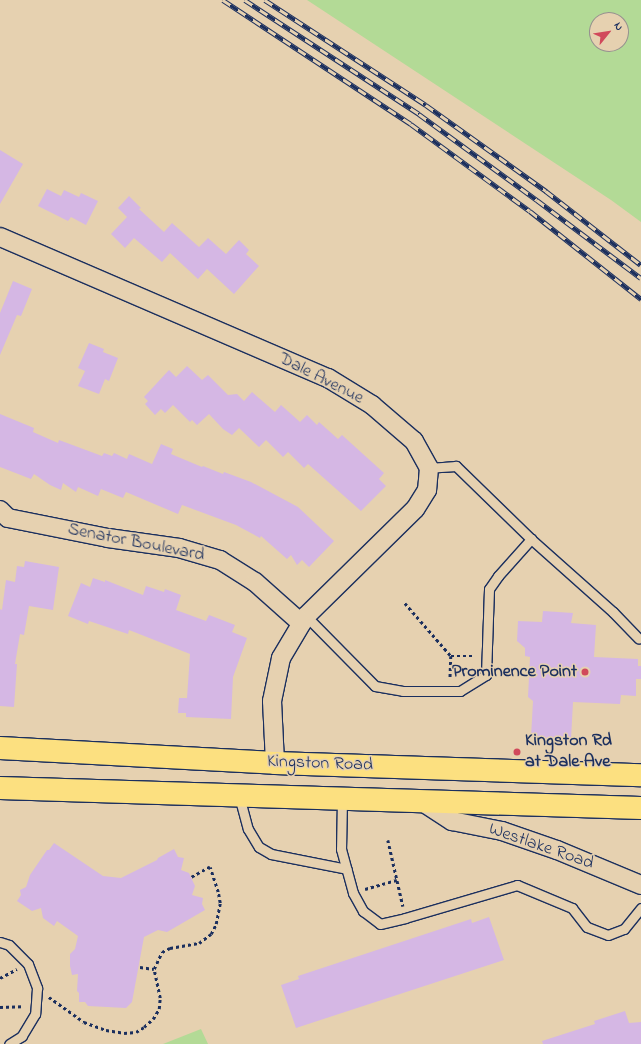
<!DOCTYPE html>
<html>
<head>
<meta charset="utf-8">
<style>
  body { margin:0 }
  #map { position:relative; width:641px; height:1044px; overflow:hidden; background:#e6d1b0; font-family:"Indie Flower",sans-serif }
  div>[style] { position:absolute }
  .green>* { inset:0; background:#b3da96 }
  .building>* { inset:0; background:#d5b7e4 }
  .path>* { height:2.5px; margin-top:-1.25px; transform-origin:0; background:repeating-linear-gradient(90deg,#1b2f5e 0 3px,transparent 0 6px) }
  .roads { filter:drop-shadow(1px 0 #1b2f5e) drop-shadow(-1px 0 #1b2f5e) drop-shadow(0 1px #1b2f5e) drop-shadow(0 -1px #1b2f5e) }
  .service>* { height:9px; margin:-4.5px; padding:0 4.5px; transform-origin:4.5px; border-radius:4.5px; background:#e6d1b0 }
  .minor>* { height:18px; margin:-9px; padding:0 9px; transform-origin:9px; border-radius:9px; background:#e6d1b0 }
  .primary>* { height:22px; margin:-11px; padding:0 11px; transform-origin:11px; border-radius:11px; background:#fce080 }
  .rail>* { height:4.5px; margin-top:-2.25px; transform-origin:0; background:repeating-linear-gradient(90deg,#e6d1b0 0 9px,#1b2f5e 0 18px); box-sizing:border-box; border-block:1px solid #1b2f5e }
  .dots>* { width:11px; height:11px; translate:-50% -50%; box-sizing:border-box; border:2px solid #e6d1b0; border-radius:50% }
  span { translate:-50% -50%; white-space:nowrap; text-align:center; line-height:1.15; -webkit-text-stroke:3px #e6d1b0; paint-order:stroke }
  .street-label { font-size:18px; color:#1b2f5e }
  .poi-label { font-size:18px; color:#1b2f5e; font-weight:700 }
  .right { translate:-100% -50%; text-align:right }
  .left { translate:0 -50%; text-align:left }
  .north { position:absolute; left:589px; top:12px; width:40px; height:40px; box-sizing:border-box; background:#e6d1b0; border:1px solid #95908f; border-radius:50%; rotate:60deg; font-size:11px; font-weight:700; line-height:16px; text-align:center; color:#1b2f5e }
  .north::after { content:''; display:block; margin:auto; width:14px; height:18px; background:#d1495b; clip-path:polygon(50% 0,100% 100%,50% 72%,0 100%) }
</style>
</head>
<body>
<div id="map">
  <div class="green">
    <i style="clip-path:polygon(evenodd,307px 0,641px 0,641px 222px,611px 200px,307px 0,597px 20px,621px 20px,621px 44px,597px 44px,597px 20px)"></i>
    <i style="clip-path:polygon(201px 1029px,208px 1044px,163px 1044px)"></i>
  </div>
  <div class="building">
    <i style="clip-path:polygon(0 150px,23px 164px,0 204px)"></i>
    <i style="clip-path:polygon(47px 189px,61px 196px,64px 190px,79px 197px,81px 193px,98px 201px,86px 225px,71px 217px,68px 221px,38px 206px)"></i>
    <i style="clip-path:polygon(129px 196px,141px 208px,139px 209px,164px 232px,172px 223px,199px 247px,208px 238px,226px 254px,239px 240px,249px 250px,246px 254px,259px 266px,234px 294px,207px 269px,198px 279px,170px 253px,162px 262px,134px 238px,125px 248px,111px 234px,127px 217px,118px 208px)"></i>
    <i style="clip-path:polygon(13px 281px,32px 289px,21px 316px,17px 315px,0 355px,0 313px)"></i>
    <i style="clip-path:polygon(89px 343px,104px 349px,103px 352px,118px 358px,109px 381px,105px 379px,99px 394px,78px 386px,85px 371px,78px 368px)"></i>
    <i style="clip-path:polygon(187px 366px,202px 380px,208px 375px,228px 395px,237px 394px,244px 401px,252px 392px,275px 412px,281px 405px,300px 422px,307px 415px,317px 425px,319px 422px,338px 439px,342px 435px,384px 473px,379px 479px,386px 486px,361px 511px,308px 464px,304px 468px,288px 452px,283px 457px,266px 440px,259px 447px,239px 428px,232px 435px,223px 429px,209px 414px,197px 425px,192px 420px,190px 422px,173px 405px,165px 413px,161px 409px,155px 415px,145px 404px,148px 401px,144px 397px,169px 370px,176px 377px)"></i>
    <i style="clip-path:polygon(0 414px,34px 428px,33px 432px,58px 443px,59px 440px,102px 456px,104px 453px,112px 456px,114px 453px,127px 459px,129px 454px,152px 464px,161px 444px,173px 449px,171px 454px,202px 467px,203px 466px,223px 474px,224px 472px,251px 482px,298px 507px,334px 541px,309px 567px,302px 560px,297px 565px,291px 555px,287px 559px,261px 536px,260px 538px,236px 525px,182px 505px,178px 514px,126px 492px,123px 498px,101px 489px,98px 496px,78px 487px,76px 492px,63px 483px,61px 490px,50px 485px,34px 474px,31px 479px,0 467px)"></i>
    <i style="clip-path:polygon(25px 561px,59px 567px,53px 610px,29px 606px,24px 635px,20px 634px,15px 664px,17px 664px,14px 707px,0 706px,0 609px,2px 610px,6px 580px,15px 582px,17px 566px,24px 567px)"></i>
    <i style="clip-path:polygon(93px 578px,105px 582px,105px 580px,143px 595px,146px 586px,164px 592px,165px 589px,181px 595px,176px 610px,206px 621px,209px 615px,235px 625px,232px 632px,247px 638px,233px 677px,231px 719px,186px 717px,186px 713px,178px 713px,179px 698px,187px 698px,190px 654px,129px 630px,128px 634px,89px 621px,88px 624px,68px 616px,81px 583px,90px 587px)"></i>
    <i style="clip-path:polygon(543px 611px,573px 613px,571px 623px,596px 625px,594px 657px,638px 659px,638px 666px,641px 666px,641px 679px,636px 679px,636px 696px,621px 695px,620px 704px,573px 702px,571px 739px,531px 737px,533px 701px,528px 697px,530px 657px,525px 656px,525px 648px,517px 641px,518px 621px,542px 622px)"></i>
    <i style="clip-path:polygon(54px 843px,103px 876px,121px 878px,157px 860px,158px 858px,174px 849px,178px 857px,184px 858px,181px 870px,189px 873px,195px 886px,192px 895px,203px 898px,202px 904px,205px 910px,167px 932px,158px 930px,144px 937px,132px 1002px,126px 1008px,88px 1006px,85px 1002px,79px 1002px,79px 993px,77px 991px,78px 974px,72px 975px,70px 966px,70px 954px,75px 949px,78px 936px,57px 921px,54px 926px,43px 918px,41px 908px,32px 911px,17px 901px,21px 895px,20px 890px,26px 887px,30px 875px,47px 850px,49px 850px)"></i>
    <i style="clip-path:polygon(489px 917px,504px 960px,296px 1028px,281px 985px,299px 979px,298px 976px,471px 919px,472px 923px)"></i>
    <i style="clip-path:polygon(625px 1011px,629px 1023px,641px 1022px,641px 1044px,543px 1044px,542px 1041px,595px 1024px,594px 1021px)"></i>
  </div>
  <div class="path">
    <i style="left:405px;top:603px;width:70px;rotate:49deg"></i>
    <i style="left:451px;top:656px;width:23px;rotate:92deg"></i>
    <i style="left:451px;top:656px;width:23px"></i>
    <i style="left:388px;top:840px;width:68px;rotate:77.2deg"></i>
    <i style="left:365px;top:889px;width:33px;rotate:-16deg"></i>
    <i style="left:140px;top:967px;width:14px;rotate:8deg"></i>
    <i style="left:0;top:978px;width:19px;rotate:-28deg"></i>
    <i style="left:49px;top:997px;width:43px;rotate:35.5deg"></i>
    <i style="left:84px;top:1022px;width:23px;rotate:20deg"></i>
    <i style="left:106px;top:1030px;width:18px;rotate:9deg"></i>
    <i style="left:124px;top:1033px;width:12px;rotate:-5deg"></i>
    <i style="left:136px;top:1032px;width:9px;rotate:-32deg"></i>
    <i style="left:144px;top:1027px;width:12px;rotate:-42deg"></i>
    <i style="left:153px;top:1019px;width:12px;rotate:-59deg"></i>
    <i style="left:159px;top:1009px;width:11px;rotate:-85deg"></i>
    <i style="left:160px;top:998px;width:30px;rotate:-102deg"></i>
    <i style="left:154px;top:969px;width:19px;rotate:-65deg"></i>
    <i style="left:162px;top:952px;width:9px;rotate:-27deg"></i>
    <i style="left:170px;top:948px;width:29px;rotate:-10deg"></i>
    <i style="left:199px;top:943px;width:15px;rotate:-37deg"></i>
    <i style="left:211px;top:934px;width:11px;rotate:-63deg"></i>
    <i style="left:216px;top:924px;width:21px;rotate:-79deg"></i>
    <i style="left:220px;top:903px;width:11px;rotate:-100deg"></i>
    <i style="left:218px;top:892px;width:26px;rotate:-108deg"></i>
    <i style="left:210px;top:867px;width:21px;rotate:151deg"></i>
    <i style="left:0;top:1007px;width:23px;rotate:-2deg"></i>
  </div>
  <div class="roads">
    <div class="service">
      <i style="left:531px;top:539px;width:110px;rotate:41.7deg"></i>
      <i style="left:613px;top:612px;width:37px;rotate:46deg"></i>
      <i style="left:306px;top:616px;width:98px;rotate:45.4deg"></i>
      <i style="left:375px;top:686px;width:28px;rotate:10deg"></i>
      <i style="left:403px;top:691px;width:57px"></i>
      <i style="left:460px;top:691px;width:31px;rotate:-32deg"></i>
      <i style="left:486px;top:675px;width:86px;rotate:-88deg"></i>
      <i style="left:489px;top:589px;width:16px;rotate:-55deg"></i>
      <i style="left:498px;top:576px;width:50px;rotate:-48.3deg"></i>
      <i style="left:531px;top:539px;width:105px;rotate:-135.8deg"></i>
      <i style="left:456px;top:466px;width:27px;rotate:176deg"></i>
      <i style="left:239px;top:796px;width:34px;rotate:75deg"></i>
      <i style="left:248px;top:829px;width:21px;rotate:59deg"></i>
      <i style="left:259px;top:847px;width:14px;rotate:30deg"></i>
      <i style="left:271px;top:854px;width:77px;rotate:11.2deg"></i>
      <i style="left:342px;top:799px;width:50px;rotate:91.1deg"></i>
      <i style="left:341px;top:849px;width:46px;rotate:74.7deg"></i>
      <i style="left:353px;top:893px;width:21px;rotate:61deg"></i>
      <i style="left:363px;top:911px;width:21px;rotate:37deg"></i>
      <i style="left:380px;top:924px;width:26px;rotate:-13deg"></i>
      <i style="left:405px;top:918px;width:117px;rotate:-16.4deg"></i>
      <i style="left:517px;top:885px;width:60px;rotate:22.7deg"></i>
      <i style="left:572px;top:908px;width:24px;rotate:52deg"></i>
      <i style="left:587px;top:927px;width:22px;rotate:21deg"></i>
      <i style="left:608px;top:935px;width:17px;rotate:-21deg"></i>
      <i style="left:624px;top:929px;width:27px;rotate:-51deg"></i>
      <i style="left:0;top:942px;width:9px;rotate:18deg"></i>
      <i style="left:9px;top:945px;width:27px;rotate:45deg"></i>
      <i style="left:28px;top:964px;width:26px;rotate:69deg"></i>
      <i style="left:37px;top:988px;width:26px;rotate:94deg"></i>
      <i style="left:35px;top:1014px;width:26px;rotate:121deg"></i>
      <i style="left:22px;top:1036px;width:15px;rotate:148deg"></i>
    </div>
    <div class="minor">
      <i style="left:0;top:237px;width:357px;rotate:23.3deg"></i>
      <i style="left:328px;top:378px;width:52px;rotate:31.5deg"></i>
      <i style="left:372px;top:405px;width:55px;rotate:40.6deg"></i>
      <i style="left:414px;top:441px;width:31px;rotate:61deg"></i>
      <i style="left:429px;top:468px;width:22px;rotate:95deg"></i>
      <i style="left:427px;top:490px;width:22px;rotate:122deg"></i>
      <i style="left:415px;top:509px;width:153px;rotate:135.5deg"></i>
      <i style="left:306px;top:616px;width:49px;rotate:120.8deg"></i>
      <i style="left:281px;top:658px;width:44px;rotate:101.8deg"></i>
      <i style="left:272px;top:701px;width:62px;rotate:87.2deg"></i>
      <i style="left:0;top:510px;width:11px;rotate:45deg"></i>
      <i style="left:8px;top:518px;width:102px;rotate:11.3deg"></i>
      <i style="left:108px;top:538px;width:72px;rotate:8deg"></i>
      <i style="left:179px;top:548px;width:43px;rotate:16.3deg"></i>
      <i style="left:220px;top:560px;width:41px;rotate:32.2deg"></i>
      <i style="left:255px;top:582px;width:62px;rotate:41.7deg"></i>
      <i style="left:421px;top:801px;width:37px;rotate:33deg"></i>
      <i style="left:452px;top:821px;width:51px;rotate:11.3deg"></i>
      <i style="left:502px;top:831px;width:58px;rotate:19.1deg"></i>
      <i style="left:557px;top:850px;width:91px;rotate:22.6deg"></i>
    </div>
    <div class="primary">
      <i style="left:0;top:748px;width:275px;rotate:3.1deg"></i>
      <i style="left:275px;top:763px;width:366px;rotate:1.9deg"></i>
      <i style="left:0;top:788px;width:641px;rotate:1.79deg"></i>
    </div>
  </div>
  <div class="rail">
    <i style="left:223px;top:0;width:225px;rotate:33.4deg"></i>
    <i style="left:411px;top:124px;width:147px;rotate:36.2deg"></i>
    <i style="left:530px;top:211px;width:142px;rotate:38.4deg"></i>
    <i style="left:245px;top:0;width:208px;rotate:33.2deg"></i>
    <i style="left:419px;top:114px;width:146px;rotate:36.1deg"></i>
    <i style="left:537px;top:200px;width:130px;rotate:36.9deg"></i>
    <i style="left:265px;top:0;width:192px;rotate:33.1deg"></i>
    <i style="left:426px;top:105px;width:148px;rotate:35.6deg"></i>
    <i style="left:546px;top:191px;width:120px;rotate:37.9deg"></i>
  </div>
  <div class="dots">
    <i style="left:585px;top:672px;background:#d1495b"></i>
    <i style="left:517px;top:752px;background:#d1495b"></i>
  </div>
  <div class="street-label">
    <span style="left:321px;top:379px;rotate:27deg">Dale Avenue</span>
    <span style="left:136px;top:543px;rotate:11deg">Senator Boulevard</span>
    <span style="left:320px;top:764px;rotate:2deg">Kingston Road</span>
    <span style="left:541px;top:847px;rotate:19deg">Westlake Road</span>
  </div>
  <div class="poi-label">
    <span class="right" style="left:577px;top:672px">Prominence Point</span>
    <span class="left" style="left:525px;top:752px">Kingston Rd<br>at Dale Ave</span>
  </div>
  <div class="north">N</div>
</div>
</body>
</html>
